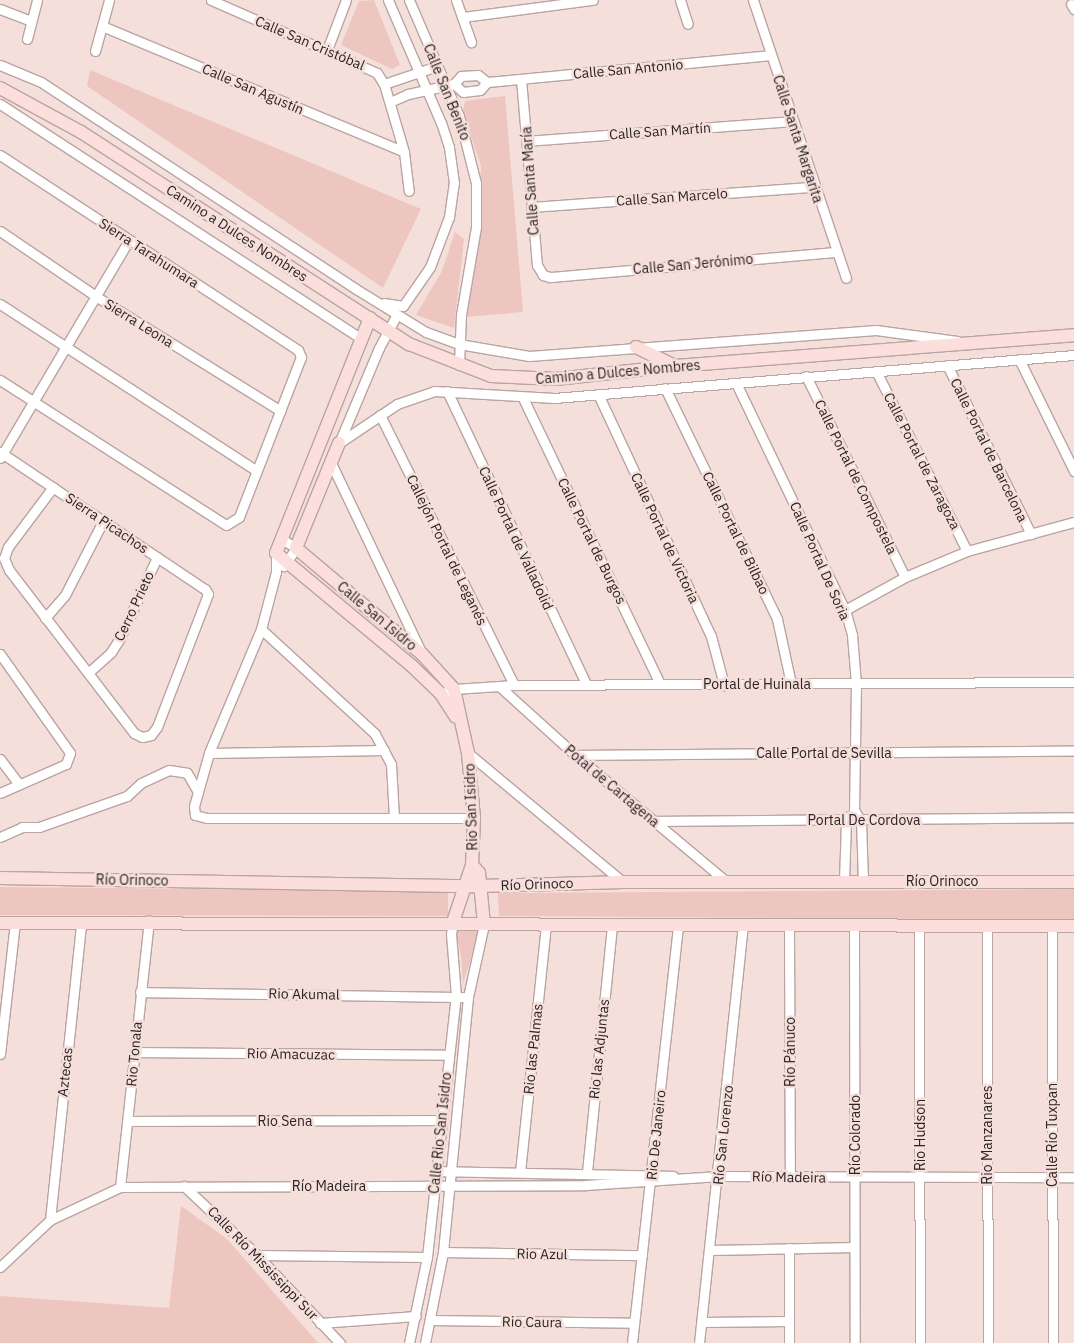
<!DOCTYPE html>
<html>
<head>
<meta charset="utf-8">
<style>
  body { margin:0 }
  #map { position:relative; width:1074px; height:1343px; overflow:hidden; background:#f5dfdb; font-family:"IBM Plex Sans",sans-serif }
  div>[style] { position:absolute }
  .green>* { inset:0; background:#edc6c0 }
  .roads { filter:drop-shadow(1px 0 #b9a4a1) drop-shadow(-1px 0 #b9a4a1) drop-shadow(0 1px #b9a4a1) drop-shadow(0 -1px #b9a4a1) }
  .street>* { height:9px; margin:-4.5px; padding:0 4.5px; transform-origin:4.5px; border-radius:4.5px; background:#fff }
  .secondary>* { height:12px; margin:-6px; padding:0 6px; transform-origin:6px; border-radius:6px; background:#fcdfdc }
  span { translate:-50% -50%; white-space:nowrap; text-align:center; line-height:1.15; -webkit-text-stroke:5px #f5dfdb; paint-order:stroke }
  .street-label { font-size:14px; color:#2b2322 }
</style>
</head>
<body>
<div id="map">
  <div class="green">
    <i style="clip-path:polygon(374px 0,400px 65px,392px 69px,341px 45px,359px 1px)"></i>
    <i style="clip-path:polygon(90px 70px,421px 209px,383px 288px,87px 86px)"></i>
    <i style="clip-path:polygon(505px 96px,523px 312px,466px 317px,477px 252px,481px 166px,463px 112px,465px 101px)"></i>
    <i style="clip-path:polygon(455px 232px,464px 239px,454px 328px,416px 315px,442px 271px)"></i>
    <i style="clip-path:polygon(0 887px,448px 891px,448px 916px,0 915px)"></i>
    <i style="clip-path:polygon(1074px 889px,1074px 920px,499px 916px,498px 893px)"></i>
    <i style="clip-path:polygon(455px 929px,480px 929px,463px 984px,461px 956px)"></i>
    <i style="clip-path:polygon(181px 1206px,227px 1239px,318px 1343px,0 1343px,0 1296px,169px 1308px)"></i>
  </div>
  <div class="roads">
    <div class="street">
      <i style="left:211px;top:0;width:181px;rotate:23.7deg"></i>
      <i style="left:377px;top:73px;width:13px;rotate:58deg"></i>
      <i style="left:384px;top:84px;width:71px;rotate:73.6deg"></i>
      <i style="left:404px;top:152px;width:39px;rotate:83deg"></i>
      <i style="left:409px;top:0;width:126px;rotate:66.7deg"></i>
      <i style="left:459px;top:116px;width:69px;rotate:75.8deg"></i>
      <i style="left:476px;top:183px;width:44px;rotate:90deg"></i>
      <i style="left:476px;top:227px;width:89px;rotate:99.7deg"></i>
      <i style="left:461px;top:315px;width:50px;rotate:92.3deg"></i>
      <i style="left:456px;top:0;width:45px;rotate:70.3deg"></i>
      <i style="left:680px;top:0;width:25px;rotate:72deg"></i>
      <i style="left:753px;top:0;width:293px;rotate:71.5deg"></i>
      <i style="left:1071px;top:4px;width:6px;rotate:59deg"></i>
      <i style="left:0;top:9px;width:33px;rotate:21deg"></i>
      <i style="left:463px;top:17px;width:131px;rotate:-7.5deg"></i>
      <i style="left:102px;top:26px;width:327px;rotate:22.6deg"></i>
      <i style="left:27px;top:39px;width:40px;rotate:-75.6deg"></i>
      <i style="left:327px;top:50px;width:53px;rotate:-69.2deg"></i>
      <i style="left:95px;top:51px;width:53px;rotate:-74.6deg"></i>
      <i style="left:0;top:65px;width:44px;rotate:22.5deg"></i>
      <i style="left:41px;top:82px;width:377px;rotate:33.3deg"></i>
      <i style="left:356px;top:289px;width:82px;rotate:31.6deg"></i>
      <i style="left:426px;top:332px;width:35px;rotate:20deg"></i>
      <i style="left:459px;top:344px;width:71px;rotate:9.7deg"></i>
      <i style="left:529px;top:356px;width:348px;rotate:-4.3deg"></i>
      <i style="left:876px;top:330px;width:82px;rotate:7.7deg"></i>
      <i style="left:521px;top:79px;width:187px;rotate:85.1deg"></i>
      <i style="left:537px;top:265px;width:12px;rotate:59deg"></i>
      <i style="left:543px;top:275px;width:7px;rotate:16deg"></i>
      <i style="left:550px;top:277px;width:287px;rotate:-5deg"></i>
      <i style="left:384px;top:84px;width:56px;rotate:-18.8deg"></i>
      <i style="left:454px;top:84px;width:12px;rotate:42deg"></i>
      <i style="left:463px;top:92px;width:17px;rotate:-7deg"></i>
      <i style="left:480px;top:90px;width:11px;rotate:-49deg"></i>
      <i style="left:390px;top:102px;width:20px;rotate:-24deg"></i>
      <i style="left:408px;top:94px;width:47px;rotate:-12.3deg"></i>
      <i style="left:454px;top:84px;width:11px;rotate:-49deg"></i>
      <i style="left:461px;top:76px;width:17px;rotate:-3deg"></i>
      <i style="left:478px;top:75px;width:11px;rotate:38deg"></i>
      <i style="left:487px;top:82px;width:284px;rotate:-5.4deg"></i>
      <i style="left:0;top:104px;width:430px;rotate:33deg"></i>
      <i style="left:527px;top:141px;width:266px;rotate:-4.3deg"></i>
      <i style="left:0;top:155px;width:356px;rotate:33.2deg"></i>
      <i style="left:298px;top:350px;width:8px;rotate:67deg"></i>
      <i style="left:301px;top:357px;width:172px;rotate:111.2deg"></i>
      <i style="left:239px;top:517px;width:15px;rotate:148deg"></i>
      <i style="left:226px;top:525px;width:269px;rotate:-147.3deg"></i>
      <i style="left:531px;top:207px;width:283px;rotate:-4.1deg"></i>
      <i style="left:0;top:231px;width:117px;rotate:34.2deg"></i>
      <i style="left:97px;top:297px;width:216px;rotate:31.8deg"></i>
      <i style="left:384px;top:303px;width:19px;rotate:9deg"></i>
      <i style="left:403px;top:306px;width:47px;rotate:-55.3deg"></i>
      <i style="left:430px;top:267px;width:53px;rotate:-69.2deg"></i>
      <i style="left:449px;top:217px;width:34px;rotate:-82deg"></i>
      <i style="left:454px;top:183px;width:36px;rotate:-98deg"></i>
      <i style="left:449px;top:147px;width:25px;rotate:-108deg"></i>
      <i style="left:441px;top:123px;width:134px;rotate:-113.3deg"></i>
      <i style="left:0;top:304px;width:306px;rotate:33deg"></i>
      <i style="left:1019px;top:359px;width:125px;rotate:63.8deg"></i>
      <i style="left:947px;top:365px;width:189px;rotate:63.6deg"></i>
      <i style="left:876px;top:371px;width:202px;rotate:63.2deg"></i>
      <i style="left:806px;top:376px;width:224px;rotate:63.8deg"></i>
      <i style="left:736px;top:383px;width:252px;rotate:64.4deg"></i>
      <i style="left:845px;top:610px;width:26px;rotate:74deg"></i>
      <i style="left:852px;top:635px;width:49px;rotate:85.3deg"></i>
      <i style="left:856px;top:684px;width:126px;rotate:90.9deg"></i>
      <i style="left:854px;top:810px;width:13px;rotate:58deg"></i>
      <i style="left:861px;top:821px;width:60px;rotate:88.1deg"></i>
      <i style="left:665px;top:388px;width:257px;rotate:64.1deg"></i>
      <i style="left:777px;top:619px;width:66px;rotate:77.8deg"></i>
      <i style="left:447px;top:391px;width:324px;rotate:64.6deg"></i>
      <i style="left:598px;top:394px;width:267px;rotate:65deg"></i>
      <i style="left:711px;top:636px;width:51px;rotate:75.1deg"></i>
      <i style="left:523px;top:398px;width:317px;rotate:64.4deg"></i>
      <i style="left:380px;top:415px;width:301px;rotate:63.6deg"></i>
      <i style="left:339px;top:443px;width:70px;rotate:-33.9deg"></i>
      <i style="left:397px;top:404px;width:39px;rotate:-19deg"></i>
      <i style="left:434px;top:391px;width:120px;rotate:3.3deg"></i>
      <i style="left:554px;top:398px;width:522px;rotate:-4.73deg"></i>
      <i style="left:339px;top:443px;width:103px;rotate:-67.2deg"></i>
      <i style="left:379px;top:348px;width:38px;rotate:-62deg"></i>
      <i style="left:0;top:452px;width:247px;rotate:33.8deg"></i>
      <i style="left:205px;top:589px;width:6px;rotate:59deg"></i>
      <i style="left:208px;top:594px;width:142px;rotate:111deg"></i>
      <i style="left:157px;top:727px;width:10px;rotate:127deg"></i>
      <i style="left:151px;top:735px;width:9px;rotate:167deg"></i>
      <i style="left:142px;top:737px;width:9px;rotate:-153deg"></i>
      <i style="left:134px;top:733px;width:205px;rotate:-127.5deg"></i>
      <i style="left:9px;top:570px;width:13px;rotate:-113deg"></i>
      <i style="left:4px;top:558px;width:12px;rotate:-70deg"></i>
      <i style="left:8px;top:547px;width:75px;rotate:-53.1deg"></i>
      <i style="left:0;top:458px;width:253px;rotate:-59.4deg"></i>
      <i style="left:331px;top:463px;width:207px;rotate:64.5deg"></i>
      <i style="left:282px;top:539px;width:17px;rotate:33deg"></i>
      <i style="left:296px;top:548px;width:22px;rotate:124deg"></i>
      <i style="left:276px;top:553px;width:19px;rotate:90deg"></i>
      <i style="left:276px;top:572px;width:59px;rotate:104.7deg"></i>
      <i style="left:261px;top:629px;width:134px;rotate:112.8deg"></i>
      <i style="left:209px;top:753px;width:55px;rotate:105.8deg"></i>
      <i style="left:194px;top:806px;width:9px;rotate:84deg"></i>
      <i style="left:195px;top:815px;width:12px;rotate:14deg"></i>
      <i style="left:207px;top:818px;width:267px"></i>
      <i style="left:845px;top:610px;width:68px;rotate:-28.8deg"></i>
      <i style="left:905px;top:577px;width:67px;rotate:-22.8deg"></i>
      <i style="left:967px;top:551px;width:111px;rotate:-15.2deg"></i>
      <i style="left:45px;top:618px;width:30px;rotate:-49deg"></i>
      <i style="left:65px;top:595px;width:83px;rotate:-62.8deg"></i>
      <i style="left:261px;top:629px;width:155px;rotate:42.6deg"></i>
      <i style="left:375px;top:734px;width:34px;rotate:62deg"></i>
      <i style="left:391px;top:764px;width:54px;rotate:86.8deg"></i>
      <i style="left:0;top:654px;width:121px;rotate:54.7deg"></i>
      <i style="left:70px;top:753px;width:12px;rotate:110deg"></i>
      <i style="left:66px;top:764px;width:72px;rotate:156.3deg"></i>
      <i style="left:88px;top:673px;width:31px;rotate:-42deg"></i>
      <i style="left:111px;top:652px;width:17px;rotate:-57deg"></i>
      <i style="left:120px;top:638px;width:89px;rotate:-65.4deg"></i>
      <i style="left:499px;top:686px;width:103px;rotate:42.2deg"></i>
      <i style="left:575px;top:755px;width:199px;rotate:39.9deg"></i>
      <i style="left:441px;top:694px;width:14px;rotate:-21deg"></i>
      <i style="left:454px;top:689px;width:60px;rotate:-3.8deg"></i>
      <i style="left:514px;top:685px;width:560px;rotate:-0.31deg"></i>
      <i style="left:209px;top:753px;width:175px;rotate:-1deg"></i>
      <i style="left:468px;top:753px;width:202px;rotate:39.8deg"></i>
      <i style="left:575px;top:755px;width:499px;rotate:-0.5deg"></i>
      <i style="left:0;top:759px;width:30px;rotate:53deg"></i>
      <i style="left:653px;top:821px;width:421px;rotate:-0.5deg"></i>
      <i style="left:0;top:837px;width:24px;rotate:-24deg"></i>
      <i style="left:22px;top:827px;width:17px"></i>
      <i style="left:39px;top:827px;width:93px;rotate:-19.4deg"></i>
      <i style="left:127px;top:796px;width:19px;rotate:-43deg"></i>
      <i style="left:141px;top:783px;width:31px;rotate:-25deg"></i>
      <i style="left:169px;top:770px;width:18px;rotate:9deg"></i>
      <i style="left:187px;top:773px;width:22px;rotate:60deg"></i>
      <i style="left:844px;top:881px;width:60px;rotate:-88.1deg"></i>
      <i style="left:846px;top:821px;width:6px;rotate:-59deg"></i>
      <i style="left:789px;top:927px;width:250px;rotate:89.8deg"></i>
      <i style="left:854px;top:927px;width:416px;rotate:89.9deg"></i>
      <i style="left:919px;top:927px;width:416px;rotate:89.9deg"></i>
      <i style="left:987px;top:927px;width:416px;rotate:89.9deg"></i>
      <i style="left:1052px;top:927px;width:416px;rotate:89.9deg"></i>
      <i style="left:140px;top:992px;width:328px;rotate:0.9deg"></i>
      <i style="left:135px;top:1052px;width:313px;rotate:0.5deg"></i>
      <i style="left:0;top:1054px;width:132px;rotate:-83.5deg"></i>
      <i style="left:128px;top:1121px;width:314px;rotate:-0.2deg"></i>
      <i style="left:437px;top:1171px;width:236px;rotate:1.2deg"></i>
      <i style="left:520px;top:1172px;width:247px;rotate:-84deg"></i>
      <i style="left:587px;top:1172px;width:247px;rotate:-84.2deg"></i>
      <i style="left:184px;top:1186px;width:100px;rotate:43.4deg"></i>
      <i style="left:257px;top:1255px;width:121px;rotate:46.7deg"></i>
      <i style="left:120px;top:1187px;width:268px;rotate:-83.8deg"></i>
      <i style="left:50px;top:1220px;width:299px;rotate:-84deg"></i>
      <i style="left:789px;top:1248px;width:95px;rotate:90deg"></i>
      <i style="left:710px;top:1250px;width:144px;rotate:-1.2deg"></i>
      <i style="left:443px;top:1252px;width:199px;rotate:0.9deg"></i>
      <i style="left:257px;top:1255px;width:170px;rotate:0.7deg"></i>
      <i style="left:0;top:1267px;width:69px;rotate:-43.2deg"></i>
      <i style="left:50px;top:1220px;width:77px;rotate:-25.2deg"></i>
      <i style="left:120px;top:1187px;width:466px;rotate:-0.2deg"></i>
      <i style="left:586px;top:1185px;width:133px;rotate:-3.9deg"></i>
      <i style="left:719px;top:1176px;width:355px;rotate:0.2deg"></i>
      <i style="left:431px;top:1320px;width:203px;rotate:0.8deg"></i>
      <i style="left:702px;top:1322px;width:87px;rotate:-0.7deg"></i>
      <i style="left:320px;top:1323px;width:96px;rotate:-4.2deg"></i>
      <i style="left:409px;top:1343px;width:88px;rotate:-78.2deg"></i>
      <i style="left:427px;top:1257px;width:263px;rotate:-83.7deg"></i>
      <i style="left:456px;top:996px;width:62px;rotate:-94.6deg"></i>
      <i style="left:451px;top:934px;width:12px;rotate:-81deg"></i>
      <i style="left:425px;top:1343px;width:93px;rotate:-78.8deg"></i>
      <i style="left:443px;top:1252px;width:256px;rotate:-84.4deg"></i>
      <i style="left:468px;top:997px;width:75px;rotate:-77.6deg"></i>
      <i style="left:632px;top:1343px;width:420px;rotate:-83.7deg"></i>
      <i style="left:699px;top:1343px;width:419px;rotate:-84deg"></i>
    </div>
    <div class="secondary">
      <i style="left:0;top:88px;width:92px;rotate:28.5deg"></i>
      <i style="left:81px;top:132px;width:391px;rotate:32.9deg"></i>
      <i style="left:409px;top:344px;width:88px;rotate:21.3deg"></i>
      <i style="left:491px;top:376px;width:65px;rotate:2.6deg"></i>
      <i style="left:556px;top:379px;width:120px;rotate:-6.2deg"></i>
      <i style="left:675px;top:366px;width:400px;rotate:-4.4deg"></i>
      <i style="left:370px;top:318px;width:253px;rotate:111.8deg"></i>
      <i style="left:276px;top:553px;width:177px;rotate:39.7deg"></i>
      <i style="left:412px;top:666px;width:40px;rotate:44deg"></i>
      <i style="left:441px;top:694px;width:27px;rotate:57deg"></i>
      <i style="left:636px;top:347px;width:43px;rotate:26deg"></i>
      <i style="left:339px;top:443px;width:113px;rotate:112.3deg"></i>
      <i style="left:296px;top:548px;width:165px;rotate:40.1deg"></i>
      <i style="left:422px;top:654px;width:47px;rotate:47.6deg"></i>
      <i style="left:454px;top:689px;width:66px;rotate:77.7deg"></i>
      <i style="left:468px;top:753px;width:65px;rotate:84.7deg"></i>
      <i style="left:474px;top:818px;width:47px;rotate:92.4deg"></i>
      <i style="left:472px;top:865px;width:60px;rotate:108.4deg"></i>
      <i style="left:472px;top:865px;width:11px;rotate:49deg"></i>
      <i style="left:479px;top:873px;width:51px;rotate:84.4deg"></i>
      <i style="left:0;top:878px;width:481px;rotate:1deg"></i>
      <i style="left:481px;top:886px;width:142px;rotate:-1.6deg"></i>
      <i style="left:623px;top:882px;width:451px"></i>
      <i style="left:0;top:923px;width:1074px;rotate:0.16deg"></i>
    </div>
  </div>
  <div class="street-label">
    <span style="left:310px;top:43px;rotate:23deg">Calle San Cristóbal</span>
    <span style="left:628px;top:69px;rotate:-5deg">Calle San Antonio</span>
    <span style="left:253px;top:89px;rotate:23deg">Calle San Agustín</span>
    <span style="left:447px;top:92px;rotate:68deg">Calle San Benito</span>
    <span style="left:660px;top:131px;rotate:-4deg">Calle San Martín</span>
    <span style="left:798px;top:139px;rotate:72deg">Calle Santa Margarita</span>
    <span style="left:530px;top:181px;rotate:-94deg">Calle Santa María</span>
    <span style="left:672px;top:197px;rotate:-4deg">Calle San Marcelo</span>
    <span style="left:237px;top:233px;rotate:33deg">Camino a Dulces Nombres</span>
    <span style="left:149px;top:253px;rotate:33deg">Sierra Tarahumara</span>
    <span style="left:693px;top:264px;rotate:-5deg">Calle San Jerónimo</span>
    <span style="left:139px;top:323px;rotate:32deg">Sierra Leona</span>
    <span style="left:618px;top:372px;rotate:-5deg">Camino a Dulces Nombres</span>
    <span style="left:989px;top:450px;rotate:64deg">Calle Portal de Barcelona</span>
    <span style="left:922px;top:461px;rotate:63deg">Calle Portal de Zaragoza</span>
    <span style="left:856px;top:477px;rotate:64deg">Calle Portal de Compostela</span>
    <span style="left:107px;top:523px;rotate:34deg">Sierra Picachos</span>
    <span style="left:736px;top:533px;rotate:64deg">Calle Portal de Bilbao</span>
    <span style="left:516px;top:538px;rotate:65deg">Calle Portal de Valladolid</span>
    <span style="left:665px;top:538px;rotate:65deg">Calle Portal de Victoria</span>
    <span style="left:592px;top:541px;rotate:64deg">Calle Portal de Burgos</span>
    <span style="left:447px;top:550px;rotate:64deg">Callejón Portal de Leganés</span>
    <span style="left:820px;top:561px;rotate:66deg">Calle Portal De Soria</span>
    <span style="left:134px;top:606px;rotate:-65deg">Cerro Prieto</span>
    <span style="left:377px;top:616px;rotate:40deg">Calle San Isidro</span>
    <span style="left:757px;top:684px">Portal de Huinala</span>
    <span style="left:824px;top:753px">Calle Portal de Sevilla</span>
    <span style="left:612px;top:786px;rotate:40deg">Potal de Cartagena</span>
    <span style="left:471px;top:807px;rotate:-92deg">Rio San Isidro</span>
    <span style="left:864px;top:820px">Portal De Cordova</span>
    <span style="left:132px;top:880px;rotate:1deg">Río Orinoco</span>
    <span style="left:942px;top:881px">Río Orinoco</span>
    <span style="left:537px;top:884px;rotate:-2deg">Río Orinoco</span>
    <span style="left:304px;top:994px;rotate:1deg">Rio Akumal</span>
    <span style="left:533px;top:1049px;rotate:-84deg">Rio las Palmas</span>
    <span style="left:599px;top:1049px;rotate:-84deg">Rio las Adjuntas</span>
    <span style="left:790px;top:1052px;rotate:-90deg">Río Pánuco</span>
    <span style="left:134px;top:1054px;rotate:-85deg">Rio Tonala</span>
    <span style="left:291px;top:1054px;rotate:1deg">Rio Amacuzac</span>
    <span style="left:65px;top:1072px;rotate:-84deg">Aztecas</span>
    <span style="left:285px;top:1121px">Rio Sena</span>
    <span style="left:440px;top:1133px;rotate:-84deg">Calle Rio San Isidro</span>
    <span style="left:656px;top:1135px;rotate:-84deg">Rio De Janeiro</span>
    <span style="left:723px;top:1135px;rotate:-84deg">Río San Lorenzo</span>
    <span style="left:855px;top:1135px;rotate:-90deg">Río Colorado</span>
    <span style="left:920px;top:1135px;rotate:-90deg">Rio Hudson</span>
    <span style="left:987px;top:1135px;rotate:-90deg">Rio Manzanares</span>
    <span style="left:1052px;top:1135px;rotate:-90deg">Calle Río Tuxpan</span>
    <span style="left:789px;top:1177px;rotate:1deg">Río Madeira</span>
    <span style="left:329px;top:1186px">Río Madeira</span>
    <span style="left:542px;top:1254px;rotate:1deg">Rio Azul</span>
    <span style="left:263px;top:1263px;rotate:46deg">Calle Río Mississippi Sur</span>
    <span style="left:532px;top:1322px;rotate:1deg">Rio Caura</span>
  </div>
</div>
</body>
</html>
